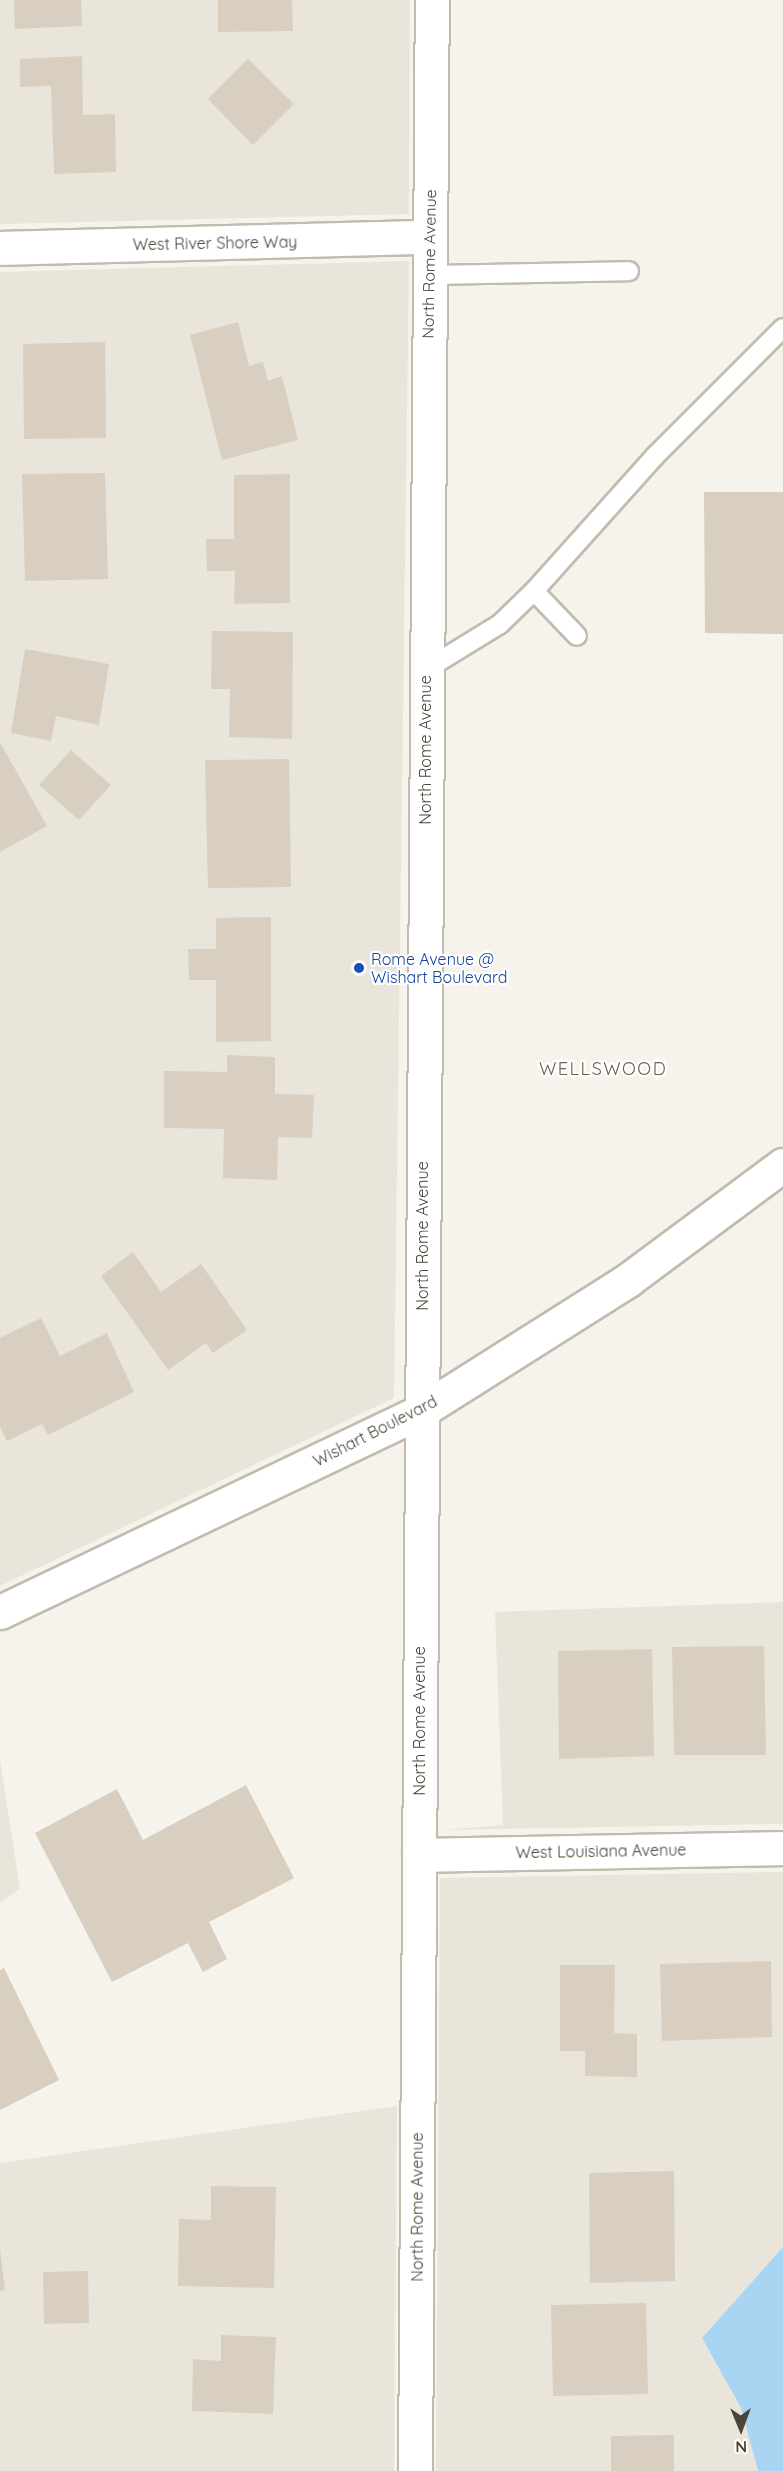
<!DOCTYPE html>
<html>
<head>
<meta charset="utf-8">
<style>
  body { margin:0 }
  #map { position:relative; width:783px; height:2471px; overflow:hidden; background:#f6f3ec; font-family:Quicksand,sans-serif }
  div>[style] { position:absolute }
  .residential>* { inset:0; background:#eae5da }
  .water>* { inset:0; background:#a9d4f2 }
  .building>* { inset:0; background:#d8cfc1 }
  .roads { filter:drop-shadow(2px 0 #c2bbae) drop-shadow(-2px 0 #c2bbae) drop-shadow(0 2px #c2bbae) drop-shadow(0 -2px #c2bbae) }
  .service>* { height:18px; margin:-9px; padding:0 9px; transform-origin:9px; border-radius:9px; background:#fff }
  .minor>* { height:33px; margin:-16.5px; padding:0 16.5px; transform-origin:16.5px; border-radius:16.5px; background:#fff }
  .tertiary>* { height:33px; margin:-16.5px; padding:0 16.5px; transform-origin:16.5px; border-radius:16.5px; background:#fff }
  .dots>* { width:16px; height:16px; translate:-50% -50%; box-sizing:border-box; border:3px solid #fff; border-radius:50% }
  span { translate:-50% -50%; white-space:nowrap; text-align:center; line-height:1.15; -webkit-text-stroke:4.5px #fff; paint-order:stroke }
  .street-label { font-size:16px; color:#4b4439 }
  .transit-label { font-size:16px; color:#164399 }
  .left { translate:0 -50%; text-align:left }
  .neighbourhood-label { font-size:18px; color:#6e6250; letter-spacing:1.5px }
  .north { position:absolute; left:711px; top:2399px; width:60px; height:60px; -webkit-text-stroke:4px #fff; paint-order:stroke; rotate:179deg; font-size:16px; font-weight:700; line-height:24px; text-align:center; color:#4b4439 }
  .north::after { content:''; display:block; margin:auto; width:21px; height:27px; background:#4b4439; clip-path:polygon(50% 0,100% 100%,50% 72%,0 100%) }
</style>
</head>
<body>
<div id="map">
  <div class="residential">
    <i style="clip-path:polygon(0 0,410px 0,409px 214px,0 224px)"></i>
    <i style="clip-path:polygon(409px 261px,394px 1398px,0 1586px,0 272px)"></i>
    <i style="clip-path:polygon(783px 1602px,783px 1824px,441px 1830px,503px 1825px,495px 1612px)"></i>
    <i style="clip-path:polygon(0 1760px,20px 1889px,0 1903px)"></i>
    <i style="clip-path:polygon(783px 1872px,783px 2247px,702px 2338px,741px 2408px,758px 2471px,436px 2471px,440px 1878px)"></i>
    <i style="clip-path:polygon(397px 2106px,394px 2471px,0 2471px,0 2163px)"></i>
  </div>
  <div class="water">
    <i style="clip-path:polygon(783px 2247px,783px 2471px,758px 2471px,741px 2408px,702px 2338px)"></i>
  </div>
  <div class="building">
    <i style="clip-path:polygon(14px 0,81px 0,82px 26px,15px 29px)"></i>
    <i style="clip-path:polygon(218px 0,292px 0,293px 31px,218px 32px)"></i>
    <i style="clip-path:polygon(82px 56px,83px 115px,115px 114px,116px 172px,54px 174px,51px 86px,20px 87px,20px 59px)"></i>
    <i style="clip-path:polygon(248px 59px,294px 104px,253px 145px,208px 99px)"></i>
    <i style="clip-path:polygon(238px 322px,249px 366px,263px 362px,268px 381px,282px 376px,298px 440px,222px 460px,190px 335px)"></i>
    <i style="clip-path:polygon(105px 342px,106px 438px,24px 439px,23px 344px)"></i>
    <i style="clip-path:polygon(105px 473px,108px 579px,25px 581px,22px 474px)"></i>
    <i style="clip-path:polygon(290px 474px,290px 603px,234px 604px,235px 571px,207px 571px,206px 539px,234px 539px,234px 475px)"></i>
    <i style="clip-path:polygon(704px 492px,783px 492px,783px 634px,705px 633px)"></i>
    <i style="clip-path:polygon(212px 631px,293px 632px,292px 739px,229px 737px,230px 689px,211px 689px)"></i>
    <i style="clip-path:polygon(25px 649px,109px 664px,99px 725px,56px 716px,51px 741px,11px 733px)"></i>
    <i style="clip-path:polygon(0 742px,47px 826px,0 852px)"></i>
    <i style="clip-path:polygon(71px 750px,111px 785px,79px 820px,39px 785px)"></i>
    <i style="clip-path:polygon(289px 759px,291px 887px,208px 888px,205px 760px)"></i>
    <i style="clip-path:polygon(271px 917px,271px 1041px,216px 1042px,216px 980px,189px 980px,188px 949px,216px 949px,216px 918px)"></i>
    <i style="clip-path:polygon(227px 1055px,275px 1057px,275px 1094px,314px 1095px,312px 1138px,278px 1137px,277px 1180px,223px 1178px,224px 1129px,164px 1128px,164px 1071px,227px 1072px)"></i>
    <i style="clip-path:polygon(133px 1252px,161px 1292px,201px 1264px,247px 1330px,213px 1353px,206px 1343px,168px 1370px,101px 1276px)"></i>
    <i style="clip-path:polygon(41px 1318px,60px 1356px,107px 1333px,134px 1392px,48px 1435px,42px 1424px,7px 1441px,0 1427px,0 1338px)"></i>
    <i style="clip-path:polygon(764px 1646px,766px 1755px,674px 1755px,672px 1647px)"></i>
    <i style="clip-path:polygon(652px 1649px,654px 1756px,559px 1759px,558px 1651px)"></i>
    <i style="clip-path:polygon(246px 1785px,294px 1878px,209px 1922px,227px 1959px,203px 1972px,188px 1943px,112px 1982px,35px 1833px,117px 1789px,143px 1840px)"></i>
    <i style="clip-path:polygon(771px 1961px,772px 2037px,662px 2041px,660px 1964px)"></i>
    <i style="clip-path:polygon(560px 1965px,615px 1965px,614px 2033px,637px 2034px,637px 2077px,585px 2076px,585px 2051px,560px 2051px)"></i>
    <i style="clip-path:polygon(4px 1968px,59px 2080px,0 2110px,0 1970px)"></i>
    <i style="clip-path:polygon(674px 2171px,675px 2281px,590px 2283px,589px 2173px)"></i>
    <i style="clip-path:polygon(211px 2186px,276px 2187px,274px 2288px,178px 2286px,179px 2219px,211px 2220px)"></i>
    <i style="clip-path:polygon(0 2249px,5px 2290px,0 2291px)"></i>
    <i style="clip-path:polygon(88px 2271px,89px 2323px,44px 2324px,43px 2272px)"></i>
    <i style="clip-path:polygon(646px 2303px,648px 2394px,553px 2396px,551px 2305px)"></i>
    <i style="clip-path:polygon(221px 2335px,276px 2337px,273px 2414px,192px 2411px,193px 2359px,221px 2361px)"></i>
    <i style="clip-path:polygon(674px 2435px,674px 2471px,611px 2471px,611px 2436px)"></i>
  </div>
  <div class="roads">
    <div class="service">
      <i style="left:429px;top:275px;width:200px;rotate:-1.1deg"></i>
      <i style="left:534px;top:591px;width:62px;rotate:46.3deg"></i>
      <i style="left:425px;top:670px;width:88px;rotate:-31.5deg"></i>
      <i style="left:500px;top:624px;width:47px;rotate:-44.1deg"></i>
      <i style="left:534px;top:591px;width:181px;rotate:-48.1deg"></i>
      <i style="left:655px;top:456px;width:181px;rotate:-45deg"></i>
    </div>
    <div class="minor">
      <i style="left:0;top:248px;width:430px;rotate:-1.5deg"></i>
      <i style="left:419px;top:1855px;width:364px;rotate:-1.1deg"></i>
    </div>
    <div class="tertiary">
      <i style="left:0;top:1612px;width:467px;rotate:-25.5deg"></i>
      <i style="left:421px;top:1411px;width:245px;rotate:-32.3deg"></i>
      <i style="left:628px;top:1280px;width:193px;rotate:-36.6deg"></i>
      <i style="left:415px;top:2471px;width:2471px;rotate:-89.61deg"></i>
    </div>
  </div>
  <div class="dots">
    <i style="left:359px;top:968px;background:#1a4fb4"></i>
  </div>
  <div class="street-label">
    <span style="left:215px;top:243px;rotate:-1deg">West River Shore Way</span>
    <span style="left:429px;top:264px;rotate:-89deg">North Rome Avenue</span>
    <span style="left:425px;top:750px;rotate:-90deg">North Rome Avenue</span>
    <span style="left:422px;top:1236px;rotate:-90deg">North Rome Avenue</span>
    <span style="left:375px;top:1431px;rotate:-27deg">Wishart Boulevard</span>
    <span style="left:419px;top:1721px;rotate:-90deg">North Rome Avenue</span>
    <span style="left:601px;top:1851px;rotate:-1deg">West Louisiana Avenue</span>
    <span style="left:417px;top:2207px;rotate:-90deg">North Rome Avenue</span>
  </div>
  <div class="transit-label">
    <span class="left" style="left:371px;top:968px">Rome Avenue @<br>Wishart Boulevard</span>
  </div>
  <div class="neighbourhood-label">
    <span style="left:603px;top:1069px">WELLSWOOD</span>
  </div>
  <div class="north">N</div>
</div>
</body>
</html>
